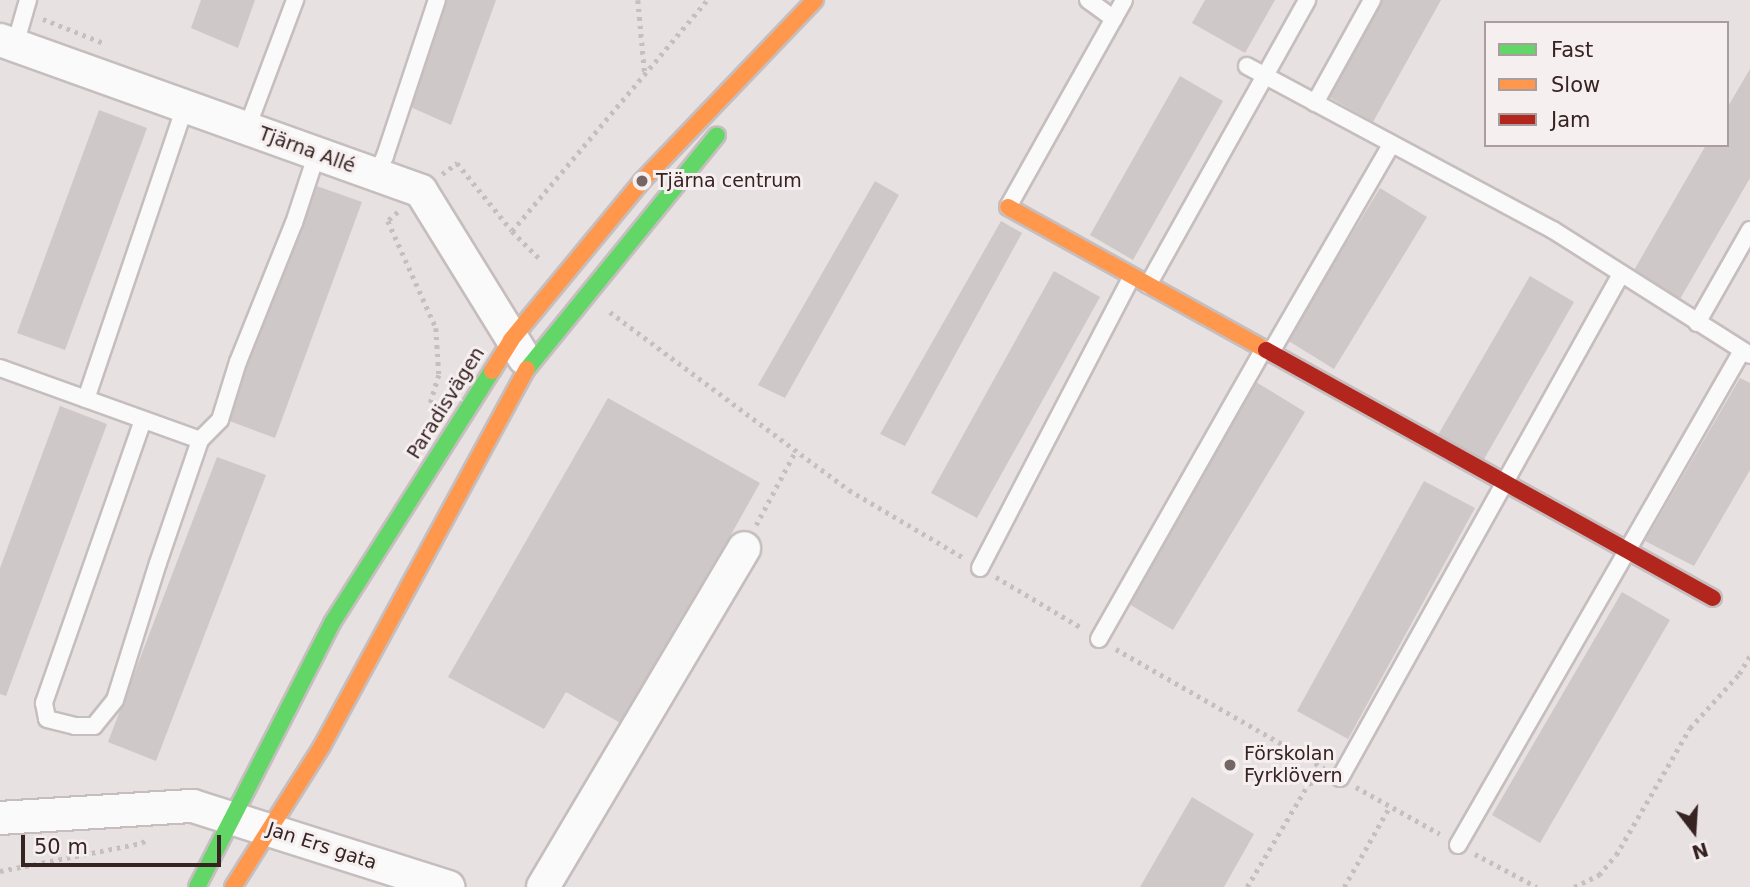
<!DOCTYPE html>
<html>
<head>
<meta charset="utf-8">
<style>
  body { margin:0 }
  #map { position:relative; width:1750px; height:887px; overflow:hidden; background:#e7e1e2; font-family:"DejaVu Sans",sans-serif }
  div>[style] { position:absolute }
  .building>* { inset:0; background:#cec8c8 }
  .path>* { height:4.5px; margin-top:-2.25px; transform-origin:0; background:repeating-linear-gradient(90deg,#c7bfbf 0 3.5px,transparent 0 8.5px) }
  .roads { filter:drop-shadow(2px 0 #c6bebe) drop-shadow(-2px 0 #c6bebe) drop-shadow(0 2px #c6bebe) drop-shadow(0 -2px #c6bebe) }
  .lane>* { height:16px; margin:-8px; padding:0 8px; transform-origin:8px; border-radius:8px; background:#fbfafb }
  .street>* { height:32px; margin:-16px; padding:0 16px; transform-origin:16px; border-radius:16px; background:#fbfafb }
  .fast>* { height:16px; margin:-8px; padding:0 8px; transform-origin:8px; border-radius:8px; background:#63d668 }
  .slow>* { height:16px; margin:-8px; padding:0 8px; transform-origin:8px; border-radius:8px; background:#ff974d }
  .jam>* { height:16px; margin:-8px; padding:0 8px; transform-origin:8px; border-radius:8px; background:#b3261e }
  .dots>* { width:19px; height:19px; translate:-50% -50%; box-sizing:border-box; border:4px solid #f6eff0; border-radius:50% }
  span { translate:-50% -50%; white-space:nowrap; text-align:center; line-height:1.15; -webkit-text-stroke:6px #f6eff0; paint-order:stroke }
  .street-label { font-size:19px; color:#372321 }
  .poi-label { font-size:19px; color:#372321 }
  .left { translate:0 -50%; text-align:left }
  .legend { position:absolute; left:1484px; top:21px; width:245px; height:126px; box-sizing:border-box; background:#f6eff0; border:2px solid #aa9d9d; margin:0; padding:9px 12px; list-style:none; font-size:21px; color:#372321 }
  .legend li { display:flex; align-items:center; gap:14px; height:35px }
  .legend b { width:35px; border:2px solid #aa9d9d }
  .north { position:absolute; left:1659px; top:796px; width:70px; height:70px; -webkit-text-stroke:5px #f6eff0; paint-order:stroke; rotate:163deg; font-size:19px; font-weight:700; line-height:28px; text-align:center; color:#372321 }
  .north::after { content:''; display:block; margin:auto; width:24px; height:32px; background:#372321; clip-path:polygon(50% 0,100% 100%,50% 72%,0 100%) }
  .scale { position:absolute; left:21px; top:835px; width:200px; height:32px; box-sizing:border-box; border:4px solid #372321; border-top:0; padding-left:9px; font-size:21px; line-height:24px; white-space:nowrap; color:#372321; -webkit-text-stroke:5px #f6eff0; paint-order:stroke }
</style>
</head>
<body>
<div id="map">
  <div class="building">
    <i style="clip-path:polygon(201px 0,255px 0,238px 48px,191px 28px)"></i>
    <i style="clip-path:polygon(443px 0,496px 0,451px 125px,406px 105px)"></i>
    <i style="clip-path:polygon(1205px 0,1275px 0,1245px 53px,1192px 23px)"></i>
    <i style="clip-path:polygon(1381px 0,1441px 0,1373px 122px,1327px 96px)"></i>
    <i style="clip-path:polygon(1750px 69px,1750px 178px,1680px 299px,1633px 272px,1706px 145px,1727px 145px,1727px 108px)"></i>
    <i style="clip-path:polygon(1180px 76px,1223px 101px,1133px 260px,1090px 235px)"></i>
    <i style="clip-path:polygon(99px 110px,147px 128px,65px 350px,17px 333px)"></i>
    <i style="clip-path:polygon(875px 181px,899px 195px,785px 398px,758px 385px)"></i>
    <i style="clip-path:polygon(314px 185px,362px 202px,275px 438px,227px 420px)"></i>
    <i style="clip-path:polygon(1380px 188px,1427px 217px,1334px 369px,1287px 340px)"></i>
    <i style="clip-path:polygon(1001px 221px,1022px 233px,905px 446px,880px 434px)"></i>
    <i style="clip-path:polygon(1054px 271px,1100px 297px,977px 518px,931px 493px)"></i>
    <i style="clip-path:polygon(1530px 276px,1574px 302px,1483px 461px,1438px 435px)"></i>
    <i style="clip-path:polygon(1740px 378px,1750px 383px,1750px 470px,1694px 566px,1645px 541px)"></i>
    <i style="clip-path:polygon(1256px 382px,1305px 412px,1173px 630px,1124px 601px)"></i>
    <i style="clip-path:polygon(608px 398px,760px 483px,624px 725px,566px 692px,544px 729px,448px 677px)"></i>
    <i style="clip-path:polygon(60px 406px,107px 424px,6px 696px,0 694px,0 568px)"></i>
    <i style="clip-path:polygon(217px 457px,266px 475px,156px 761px,108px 742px)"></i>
    <i style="clip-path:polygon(1424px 481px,1475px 508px,1348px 739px,1297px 711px)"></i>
    <i style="clip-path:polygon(1622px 592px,1670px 620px,1540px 843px,1492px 815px)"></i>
    <i style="clip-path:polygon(1192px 797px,1254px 834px,1224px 887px,1140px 887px)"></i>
  </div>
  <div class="path">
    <i style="left:638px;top:0;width:76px;rotate:84.7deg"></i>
    <i style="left:43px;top:19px;width:68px;rotate:21.6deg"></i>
    <i style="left:442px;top:174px;width:19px;rotate:-36deg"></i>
    <i style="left:457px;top:163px;width:87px;rotate:51deg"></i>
    <i style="left:512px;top:231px;width:38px;rotate:45deg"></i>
    <i style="left:398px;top:212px;width:13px;rotate:138deg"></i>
    <i style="left:388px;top:221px;width:117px;rotate:65.8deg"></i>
    <i style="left:436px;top:328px;width:47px;rotate:86.3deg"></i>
    <i style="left:439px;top:375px;width:30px;rotate:107deg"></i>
    <i style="left:512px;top:231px;width:302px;rotate:-49.8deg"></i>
    <i style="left:610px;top:312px;width:298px;rotate:36.7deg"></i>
    <i style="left:849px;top:490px;width:134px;rotate:30.6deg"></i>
    <i style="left:756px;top:525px;width:83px;rotate:-61.9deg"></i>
    <i style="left:996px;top:577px;width:100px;rotate:30.7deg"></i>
    <i style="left:1116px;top:649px;width:240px;rotate:29.8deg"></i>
    <i style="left:1356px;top:787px;width:96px;rotate:29.2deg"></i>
    <i style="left:1475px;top:854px;width:70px;rotate:28deg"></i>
    <i style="left:0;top:871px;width:145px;rotate:-11.2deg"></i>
    <i style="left:142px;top:843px;width:7px;rotate:-45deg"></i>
    <i style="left:1247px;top:887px;width:121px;rotate:-59.2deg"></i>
    <i style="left:1309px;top:783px;width:13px;rotate:-9deg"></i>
    <i style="left:1344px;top:887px;width:93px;rotate:-60.4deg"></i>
    <i style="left:1574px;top:887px;width:28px;rotate:-26deg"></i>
    <i style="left:1599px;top:875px;width:26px;rotate:-50deg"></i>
    <i style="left:1616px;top:855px;width:147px;rotate:-59.8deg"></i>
    <i style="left:1690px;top:728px;width:73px;rotate:-47.8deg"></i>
    <i style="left:1739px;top:674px;width:21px;rotate:-59deg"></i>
  </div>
  <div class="roads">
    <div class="lane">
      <i style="left:1088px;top:0;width:32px;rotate:36deg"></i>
      <i style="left:15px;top:45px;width:47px;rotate:-73.9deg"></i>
      <i style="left:1247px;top:66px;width:347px;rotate:28.2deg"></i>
      <i style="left:1553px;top:230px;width:233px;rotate:32.4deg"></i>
      <i style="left:1315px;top:103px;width:118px;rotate:-61deg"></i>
      <i style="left:247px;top:128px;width:137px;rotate:-69.4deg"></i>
      <i style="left:376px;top:174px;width:20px;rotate:-63deg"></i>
      <i style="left:385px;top:156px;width:164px;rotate:-71.6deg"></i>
      <i style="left:1008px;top:207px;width:237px;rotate:-60.7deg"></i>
      <i style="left:1148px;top:285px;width:326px;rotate:-60.8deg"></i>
      <i style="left:1697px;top:323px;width:107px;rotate:-60.3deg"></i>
      <i style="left:1271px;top:352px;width:239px;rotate:-59.9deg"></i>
      <i style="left:0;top:368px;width:213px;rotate:19.8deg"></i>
      <i style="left:200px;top:440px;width:28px;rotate:-45deg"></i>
      <i style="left:220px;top:420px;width:61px;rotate:-72.8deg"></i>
      <i style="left:238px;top:362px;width:150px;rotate:-68.1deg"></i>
      <i style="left:294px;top:223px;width:74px;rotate:-71.8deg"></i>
      <i style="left:86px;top:399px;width:309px;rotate:-71.3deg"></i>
      <i style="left:143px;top:420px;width:300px;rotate:109.3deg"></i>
      <i style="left:44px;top:703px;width:16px;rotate:79deg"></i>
      <i style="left:47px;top:719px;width:29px;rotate:14deg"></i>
      <i style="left:75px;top:726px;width:19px"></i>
      <i style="left:94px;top:726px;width:33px;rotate:-51deg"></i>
      <i style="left:115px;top:700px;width:144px;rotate:-72.6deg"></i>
      <i style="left:158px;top:563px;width:130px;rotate:-71.1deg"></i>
      <i style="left:980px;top:568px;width:329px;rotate:-62.5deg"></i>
      <i style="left:1099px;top:639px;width:334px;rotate:-60.4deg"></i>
      <i style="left:1340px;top:778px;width:577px;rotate:-60.86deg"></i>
      <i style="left:1458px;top:845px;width:570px;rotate:-60.11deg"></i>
    </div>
    <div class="street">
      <i style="left:0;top:40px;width:447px;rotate:19.7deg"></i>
      <i style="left:421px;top:191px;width:196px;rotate:58.3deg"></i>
      <i style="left:0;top:818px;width:193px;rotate:-3.6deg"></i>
      <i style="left:193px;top:806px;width:268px;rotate:17.6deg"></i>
      <i style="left:543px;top:887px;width:394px;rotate:-59.3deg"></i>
    </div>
    <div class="fast">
      <i style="left:527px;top:369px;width:301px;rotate:-50.9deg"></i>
      <i style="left:197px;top:887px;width:297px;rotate:-62.9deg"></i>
      <i style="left:332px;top:623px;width:299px;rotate:-57.6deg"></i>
    </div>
    <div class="slow">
      <i style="left:1008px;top:207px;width:295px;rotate:29deg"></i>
      <i style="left:492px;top:371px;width:36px;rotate:-58deg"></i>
      <i style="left:511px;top:340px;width:206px;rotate:-50.5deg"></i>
      <i style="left:642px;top:181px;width:250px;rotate:-46.3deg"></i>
      <i style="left:233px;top:887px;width:167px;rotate:-57.7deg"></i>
      <i style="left:322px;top:746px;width:429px;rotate:-61.5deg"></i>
    </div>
    <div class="jam">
      <i style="left:1266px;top:350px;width:511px;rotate:29.02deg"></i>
    </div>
  </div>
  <div class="dots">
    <i style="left:642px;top:181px;background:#756665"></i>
    <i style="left:1230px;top:765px;background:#756665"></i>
  </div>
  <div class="street-label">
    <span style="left:307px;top:150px;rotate:20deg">Tjärna Allé</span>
    <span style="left:446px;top:403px;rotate:-58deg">Paradisvägen</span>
    <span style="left:322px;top:846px;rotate:18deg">Jan Ers gata</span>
  </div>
  <div class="poi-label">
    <span class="left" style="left:656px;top:181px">Tjärna centrum</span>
    <span class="left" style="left:1244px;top:765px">Förskolan<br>Fyrklövern</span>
  </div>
  <ul class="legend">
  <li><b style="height:9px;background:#63d668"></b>Fast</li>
  <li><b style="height:9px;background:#ff974d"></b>Slow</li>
  <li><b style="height:9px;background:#b3261e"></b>Jam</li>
  </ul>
  <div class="north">N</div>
  <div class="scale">50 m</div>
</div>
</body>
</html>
